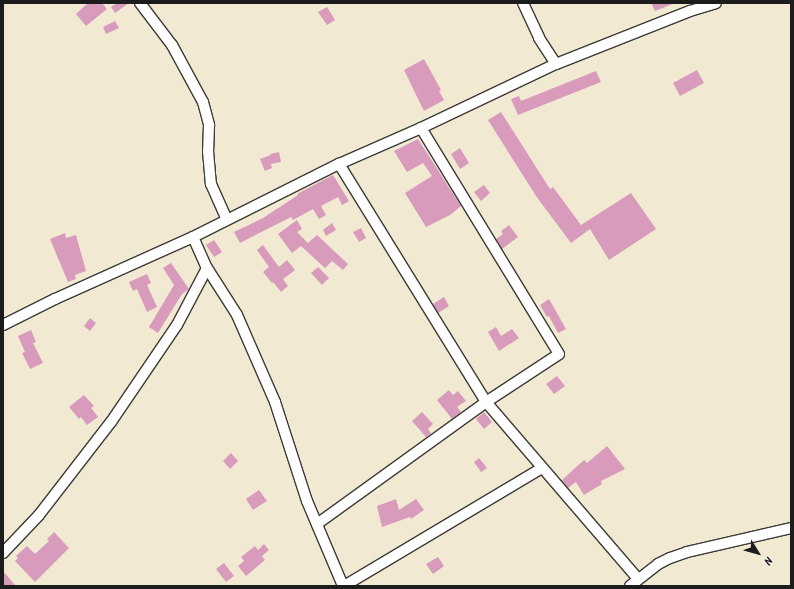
<!DOCTYPE html>
<html>
<head>
<meta charset="utf-8">
<style>
  body { margin:0 }
  #map { position:relative; width:794px; height:589px; overflow:hidden; background:#f2e9d3; font-family:Kalam,sans-serif }
  div>[style] { position:absolute }
  .building>* { inset:0; background:#d89bbc }
  .roads { filter:drop-shadow(1px 0 #3c3b37) drop-shadow(-1px 0 #3c3b37) drop-shadow(0 1px #3c3b37) drop-shadow(0 -1px #3c3b37) }
  .minor>* { height:10px; margin:-5px; padding:0 5px; transform-origin:5px; border-radius:5px; background:#fff }
  span { translate:-50% -50%; white-space:nowrap; text-align:center; line-height:1.15; -webkit-text-stroke:4px #f7f3e8; paint-order:stroke }
  .frame { position:absolute; inset:0; border:4px solid #1c1c1c; pointer-events:none }
  .north { position:absolute; left:738px; top:533px; width:40px; height:40px; -webkit-text-stroke:3px #f7f3e8; paint-order:stroke; rotate:127deg; font-size:11px; font-weight:700; line-height:16px; text-align:center; color:#1c1c1c }
  .north::after { content:''; display:block; margin:auto; width:14px; height:18px; background:#1c1c1c; clip-path:polygon(50% 0,100% 100%,50% 72%,0 100%) }
</style>
</head>
<body>
<div id="map">
  <div class="building">
    <i style="clip-path:polygon(88px 3px,102px 3px,107px 9px,86px 26px,76px 14px)"></i>
    <i style="clip-path:polygon(117px 3px,129px 3px,115px 13px,111px 7px)"></i>
    <i style="clip-path:polygon(651px 3px,675px 3px,655px 11px)"></i>
    <i style="clip-path:polygon(327px 7px,335px 20px,327px 25px,318px 12px)"></i>
    <i style="clip-path:polygon(115px 21px,119px 28px,106px 34px,103px 27px)"></i>
    <i style="clip-path:polygon(424px 59px,441px 90px,439px 91px,444px 100px,424px 111px,404px 70px)"></i>
    <i style="clip-path:polygon(697px 70px,704px 83px,680px 96px,673px 83px)"></i>
    <i style="clip-path:polygon(596px 71px,601px 82px,518px 115px,511px 99px,519px 96px,521px 101px)"></i>
    <i style="clip-path:polygon(501px 112px,550px 189px,553px 187px,581px 225px,631px 193px,656px 229px,609px 260px,590px 229px,571px 243px,536px 196px,488px 120px)"></i>
    <i style="clip-path:polygon(418px 139px,461px 206px,450px 215px,426px 227px,405px 193px,432px 176px,423px 163px,407px 172px,394px 151px)"></i>
    <i style="clip-path:polygon(460px 148px,469px 163px,460px 169px,451px 154px)"></i>
    <i style="clip-path:polygon(279px 152px,281px 162px,271px 164px,272px 168px,265px 171px,260px 159px,271px 155px,270px 154px)"></i>
    <i style="clip-path:polygon(333px 175px,349px 201px,342px 205px,338px 197px,321px 206px,326px 215px,319px 219px,313px 209px,293px 220px,291px 217px,240px 243px,234px 232px,263px 218px,298px 195px,297px 194px)"></i>
    <i style="clip-path:polygon(484px 185px,490px 193px,481px 201px,474px 192px)"></i>
    <i style="clip-path:polygon(297px 220px,302px 229px,297px 232px,308px 243px,317px 235px,348px 264px,343px 270px,332px 261px,325px 268px,301px 246px,292px 253px,278px 234px)"></i>
    <i style="clip-path:polygon(332px 223px,336px 230px,326px 236px,323px 230px)"></i>
    <i style="clip-path:polygon(509px 225px,518px 237px,502px 249px,496px 239px,503px 234px,501px 231px)"></i>
    <i style="clip-path:polygon(361px 228px,366px 238px,359px 242px,353px 232px)"></i>
    <i style="clip-path:polygon(65px 233px,66px 238px,76px 235px,86px 271px,75px 275px,76px 279px,68px 282px,50px 239px)"></i>
    <i style="clip-path:polygon(214px 240px,222px 252px,214px 257px,206px 245px)"></i>
    <i style="clip-path:polygon(263px 245px,279px 267px,287px 260px,295px 270px,283px 279px,288px 286px,281px 292px,273px 282px,272px 283px,263px 272px,269px 267px,257px 250px)"></i>
    <i style="clip-path:polygon(171px 263px,189px 289px,182px 294px,158px 333px,149px 327px,174px 285px,163px 268px)"></i>
    <i style="clip-path:polygon(318px 267px,329px 278px,322px 285px,311px 273px)"></i>
    <i style="clip-path:polygon(147px 274px,151px 283px,147px 285px,157px 307px,147px 312px,137px 289px,133px 291px,129px 282px)"></i>
    <i style="clip-path:polygon(444px 297px,449px 306px,438px 313px,433px 304px)"></i>
    <i style="clip-path:polygon(549px 299px,566px 329px,558px 333px,549px 316px,547px 317px,540px 305px)"></i>
    <i style="clip-path:polygon(90px 318px,96px 323px,90px 331px,84px 326px)"></i>
    <i style="clip-path:polygon(496px 327px,501px 336px,512px 329px,519px 338px,499px 351px,488px 332px)"></i>
    <i style="clip-path:polygon(31px 330px,36px 342px,33px 343px,43px 363px,30px 369px,22px 353px,25px 352px,18px 336px)"></i>
    <i style="clip-path:polygon(557px 376px,565px 386px,554px 394px,546px 384px)"></i>
    <i style="clip-path:polygon(449px 390px,453px 395px,458px 391px,466px 401px,457px 407px,461px 412px,452px 419px,437px 400px)"></i>
    <i style="clip-path:polygon(84px 395px,94px 406px,91px 408px,98px 417px,87px 425px,81px 417px,79px 419px,69px 407px)"></i>
    <i style="clip-path:polygon(422px 412px,433px 424px,428px 429px,431px 433px,426px 437px,412px 421px)"></i>
    <i style="clip-path:polygon(484px 412px,492px 422px,484px 429px,476px 419px)"></i>
    <i style="clip-path:polygon(607px 446px,625px 469px,601px 481px,602px 484px,584px 495px,576px 482px,568px 488px,562px 480px,584px 460px,587px 463px)"></i>
    <i style="clip-path:polygon(231px 453px,238px 461px,230px 469px,223px 461px)"></i>
    <i style="clip-path:polygon(479px 458px,487px 468px,481px 472px,474px 462px)"></i>
    <i style="clip-path:polygon(259px 490px,267px 501px,253px 510px,246px 499px)"></i>
    <i style="clip-path:polygon(396px 499px,399px 510px,416px 499px,424px 510px,411px 519px,410px 517px,382px 527px,377px 506px)"></i>
    <i style="clip-path:polygon(54px 532px,69px 548px,35px 582px,15px 561px,18px 558px,16px 556px,27px 546px,35px 554px,49px 541px,47px 539px)"></i>
    <i style="clip-path:polygon(264px 544px,269px 550px,262px 556px,265px 560px,246px 576px,238px 566px,244px 561px,241px 557px,255px 546px,258px 550px)"></i>
    <i style="clip-path:polygon(438px 557px,444px 566px,433px 574px,426px 564px)"></i>
    <i style="clip-path:polygon(224px 563px,234px 576px,226px 582px,216px 569px)"></i>
    <i style="clip-path:polygon(3px 571px,16px 586px,3px 586px)"></i>
  </div>
  <div class="roads">
    <div class="minor">
      <i style="left:140px;top:3px;width:53px;rotate:52.7deg"></i>
      <i style="left:172px;top:45px;width:65px;rotate:61.5deg"></i>
      <i style="left:203px;top:102px;width:24px;rotate:75deg"></i>
      <i style="left:209px;top:125px;width:26px;rotate:92deg"></i>
      <i style="left:208px;top:151px;width:33px;rotate:85deg"></i>
      <i style="left:211px;top:184px;width:39px;rotate:66deg"></i>
      <i style="left:523px;top:3px;width:38px;rotate:65deg"></i>
      <i style="left:539px;top:38px;width:31px;rotate:57deg"></i>
      <i style="left:339px;top:164px;width:280px;rotate:58.3deg"></i>
      <i style="left:486px;top:402px;width:233px;rotate:49.3deg"></i>
      <i style="left:193px;top:237px;width:34px;rotate:66deg"></i>
      <i style="left:207px;top:268px;width:56px;rotate:57.4deg"></i>
      <i style="left:237px;top:315px;width:95px;rotate:66.4deg"></i>
      <i style="left:275px;top:402px;width:104px;rotate:72.1deg"></i>
      <i style="left:307px;top:501px;width:92px;rotate:67deg"></i>
      <i style="left:3px;top:325px;width:58px;rotate:-26.6deg"></i>
      <i style="left:55px;top:299px;width:151px;rotate:-24.2deg"></i>
      <i style="left:193px;top:237px;width:163px;rotate:-26.6deg"></i>
      <i style="left:339px;top:164px;width:90px;rotate:-23.7deg"></i>
      <i style="left:421px;top:128px;width:149px;rotate:-25.4deg"></i>
      <i style="left:556px;top:64px;width:144px;rotate:-21.6deg"></i>
      <i style="left:690px;top:11px;width:27px;rotate:-17deg"></i>
      <i style="left:317px;top:524px;width:208px;rotate:-35.8deg"></i>
      <i style="left:486px;top:402px;width:87px;rotate:-33.3deg"></i>
      <i style="left:559px;top:354px;width:265px;rotate:-121.4deg"></i>
      <i style="left:3px;top:553px;width:52px;rotate:-46.5deg"></i>
      <i style="left:39px;top:515px;width:118px;rotate:-52.3deg"></i>
      <i style="left:111px;top:422px;width:117px;rotate:-55.8deg"></i>
      <i style="left:177px;top:325px;width:64px;rotate:-62.2deg"></i>
      <i style="left:344px;top:586px;width:230px;rotate:-30.8deg"></i>
      <i style="left:630px;top:586px;width:36px;rotate:-38deg"></i>
      <i style="left:658px;top:564px;width:13px;rotate:-27deg"></i>
      <i style="left:670px;top:558px;width:18px;rotate:-19deg"></i>
      <i style="left:687px;top:552px;width:107px;rotate:-13deg"></i>
    </div>
  </div>
  <div class="frame"></div>
  <div class="north">N</div>
</div>
</body>
</html>
